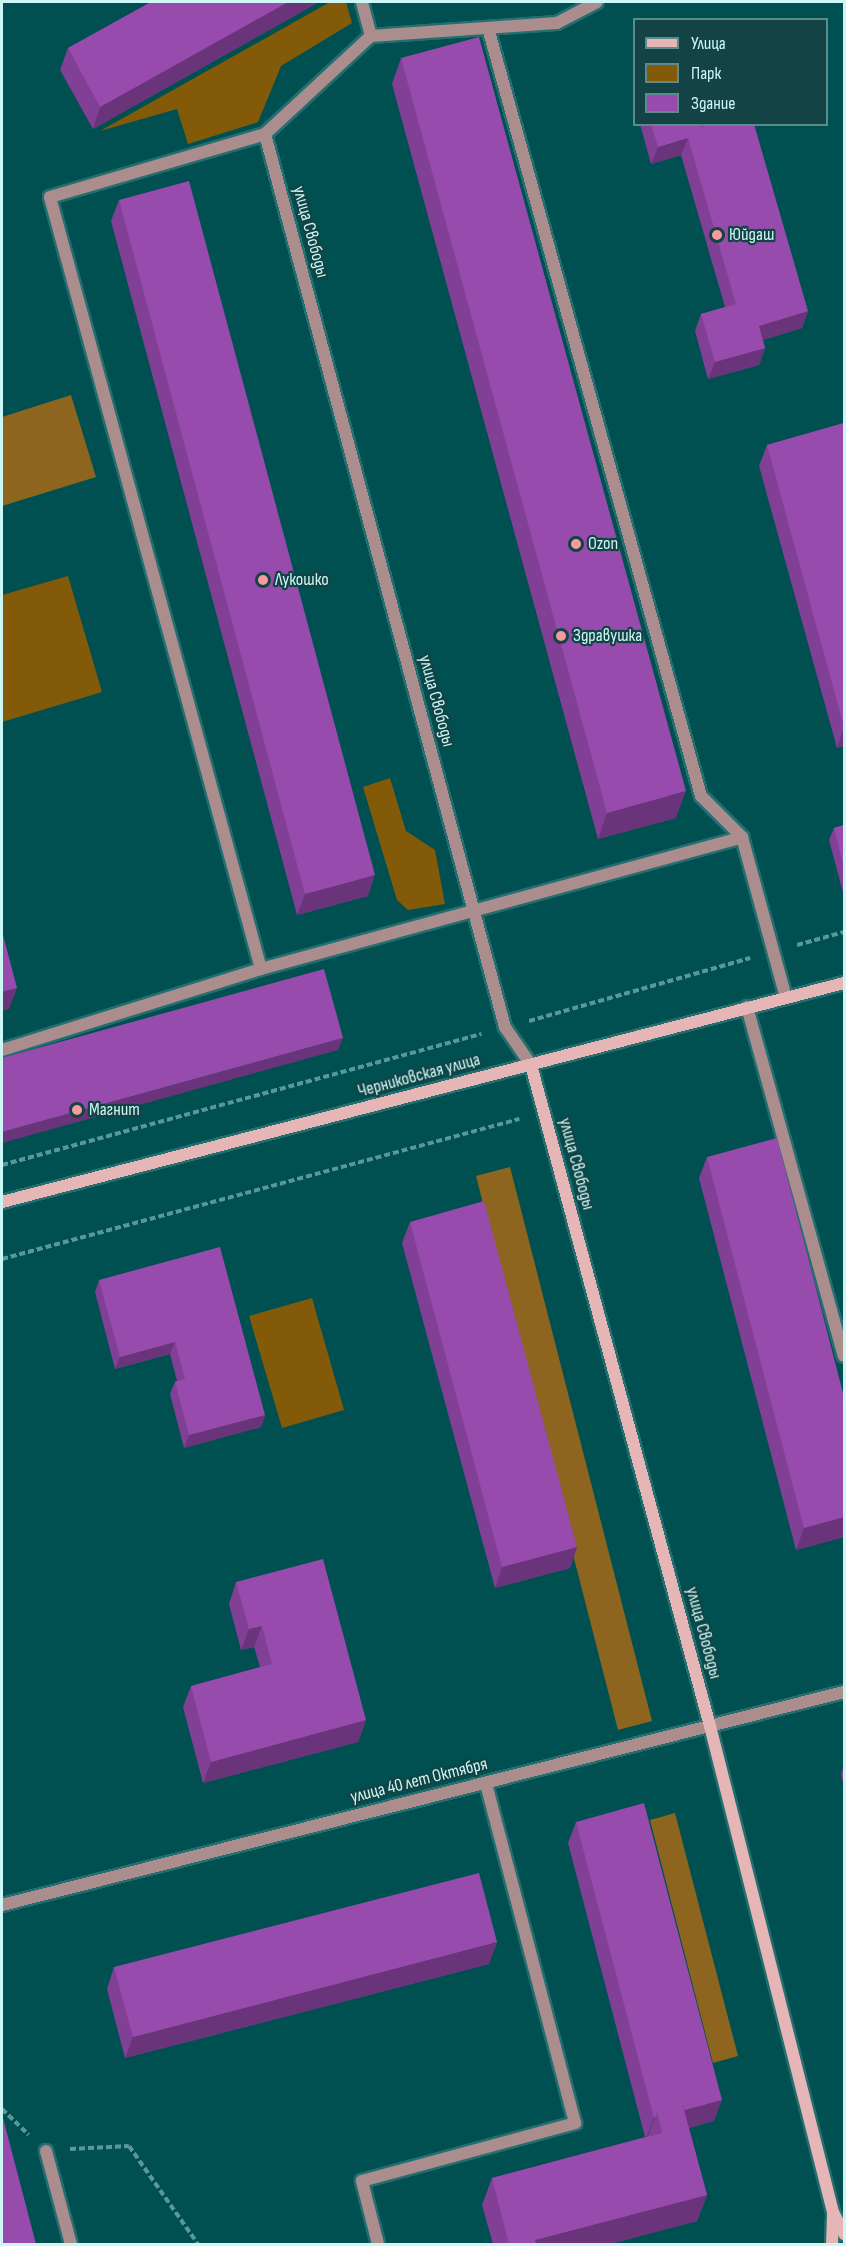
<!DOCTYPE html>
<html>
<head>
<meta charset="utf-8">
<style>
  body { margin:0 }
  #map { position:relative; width:846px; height:2246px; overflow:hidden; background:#005052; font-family:"Sofia Sans Condensed",sans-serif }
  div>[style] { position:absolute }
  .green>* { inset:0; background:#835a07 }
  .forest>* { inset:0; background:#8d651f }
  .path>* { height:4px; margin-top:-2px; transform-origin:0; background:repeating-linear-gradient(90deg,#599899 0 6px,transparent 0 9px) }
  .roads { filter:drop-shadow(2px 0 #256e70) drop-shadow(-2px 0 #256e70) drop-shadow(0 2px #256e70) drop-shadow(0 -2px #256e70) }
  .lane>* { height:12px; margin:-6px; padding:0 6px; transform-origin:6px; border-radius:6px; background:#ac8d8d }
  .street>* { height:12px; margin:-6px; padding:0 6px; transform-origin:6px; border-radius:6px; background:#ac8d8d }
  .secondary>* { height:12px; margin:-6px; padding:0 6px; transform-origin:6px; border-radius:6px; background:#e6b5b5 }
  .wall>* { inset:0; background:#814095 }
  .shaded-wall>* { inset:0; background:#693479 }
  .building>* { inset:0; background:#964bad }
  .dots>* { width:16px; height:16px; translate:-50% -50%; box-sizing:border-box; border:3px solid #134344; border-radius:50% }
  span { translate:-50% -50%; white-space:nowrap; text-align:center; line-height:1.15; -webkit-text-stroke:4.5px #134344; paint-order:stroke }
  .street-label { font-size:18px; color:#cdf6f6 }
  .poi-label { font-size:18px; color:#cdf6f6 }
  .left { translate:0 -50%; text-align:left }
  .frame { position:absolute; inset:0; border:3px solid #cdf6f6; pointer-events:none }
  .legend { position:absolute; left:633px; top:18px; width:195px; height:108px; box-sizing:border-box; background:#134344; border:2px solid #5d8b8b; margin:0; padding:8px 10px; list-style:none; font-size:18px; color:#cdf6f6 }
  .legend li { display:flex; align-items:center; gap:12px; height:30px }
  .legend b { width:30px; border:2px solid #5d8b8b }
</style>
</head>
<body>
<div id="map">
  <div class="green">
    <i style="clip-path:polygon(330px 2px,346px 2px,352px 23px,281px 66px,258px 122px,188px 144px,177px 109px,100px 131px)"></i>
    <i style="clip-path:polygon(68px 576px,102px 692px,2px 722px,2px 595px)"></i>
    <i style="clip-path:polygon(390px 778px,406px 831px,435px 850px,445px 904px,408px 910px,397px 900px,363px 787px)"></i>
    <i style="clip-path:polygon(312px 1298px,344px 1410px,282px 1428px,249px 1316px)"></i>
  </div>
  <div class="forest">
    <i style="clip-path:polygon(71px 395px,96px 477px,2px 506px,2px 417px)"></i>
    <i style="clip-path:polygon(510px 1167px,652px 1721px,618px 1730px,476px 1176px)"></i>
    <i style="clip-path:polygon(675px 1813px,738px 2056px,713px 2063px,650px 1820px)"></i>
  </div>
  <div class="path">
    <i style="left:797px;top:945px;width:49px;rotate:-15.5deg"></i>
    <i style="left:529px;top:1021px;width:230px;rotate:-15.9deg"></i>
    <i style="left:2px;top:1165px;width:497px;rotate:-15.3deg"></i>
    <i style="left:2px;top:1259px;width:536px;rotate:-15.15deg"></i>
    <i style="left:2px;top:2109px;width:37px;rotate:44deg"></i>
    <i style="left:70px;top:2149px;width:59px;rotate:-2.9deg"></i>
    <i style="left:129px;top:2146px;width:120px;rotate:54.9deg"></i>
  </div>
  <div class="roads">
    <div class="lane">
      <i style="left:488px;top:28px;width:797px;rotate:74.5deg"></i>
      <i style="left:701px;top:796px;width:58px;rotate:45deg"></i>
      <i style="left:742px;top:837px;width:167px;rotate:74.7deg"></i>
      <i style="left:371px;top:36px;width:186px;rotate:-4deg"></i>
      <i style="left:557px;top:23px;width:45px;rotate:-27.7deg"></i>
      <i style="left:265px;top:134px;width:925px;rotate:74.96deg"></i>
      <i style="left:505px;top:1027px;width:46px;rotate:55.6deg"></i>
      <i style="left:261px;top:969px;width:800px;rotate:-105.29deg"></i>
      <i style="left:50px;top:197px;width:224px;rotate:-16.3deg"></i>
      <i style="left:265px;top:134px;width:144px;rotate:-42.8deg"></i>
      <i style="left:371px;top:36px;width:35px;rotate:-105deg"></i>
      <i style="left:747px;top:1007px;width:362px;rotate:74.5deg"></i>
      <i style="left:2px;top:1050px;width:271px;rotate:-17.4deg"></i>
      <i style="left:261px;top:969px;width:499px;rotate:-15.3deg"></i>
      <i style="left:46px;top:2151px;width:96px;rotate:75deg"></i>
      <i style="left:378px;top:2244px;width:65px;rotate:-104.3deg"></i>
      <i style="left:362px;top:2181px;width:221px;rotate:-15.2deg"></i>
      <i style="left:575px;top:2123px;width:351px;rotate:-104.7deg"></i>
    </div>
    <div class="street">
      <i style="left:2px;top:1905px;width:869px;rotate:-14.2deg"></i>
    </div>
    <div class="secondary">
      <i style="left:531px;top:1065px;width:685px;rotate:74.85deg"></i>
      <i style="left:710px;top:1726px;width:501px;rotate:75.8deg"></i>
      <i style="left:833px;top:2212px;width:25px;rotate:63deg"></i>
      <i style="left:2px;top:1202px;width:870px;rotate:-14.58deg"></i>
      <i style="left:832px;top:2244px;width:31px;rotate:-88deg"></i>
    </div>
  </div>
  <div class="wall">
    <i style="clip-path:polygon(151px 2px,319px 2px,93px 129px,60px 70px,68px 48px)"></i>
    <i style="clip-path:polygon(401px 58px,676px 818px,598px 839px,392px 84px)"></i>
    <i style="clip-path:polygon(640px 124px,700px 124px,808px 311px,802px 328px,763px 340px,765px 348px,759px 365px,708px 379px,695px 331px,701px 314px,725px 307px,681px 155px,651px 164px)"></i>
    <i style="clip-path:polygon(119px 200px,368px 896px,297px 915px,111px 221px)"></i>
    <i style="clip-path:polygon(844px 423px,844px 746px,837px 748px,759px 466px,767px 445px)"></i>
    <i style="clip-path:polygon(844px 825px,844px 896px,829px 840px,834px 828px)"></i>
    <i style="clip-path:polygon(707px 1157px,844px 1397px,844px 1537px,796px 1550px,699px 1178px)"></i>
    <i style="clip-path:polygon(410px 1222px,577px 1547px,570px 1568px,495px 1588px,402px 1243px)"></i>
    <i style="clip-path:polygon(99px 1280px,265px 1415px,261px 1427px,184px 1448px,170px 1394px,175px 1382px,177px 1381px,170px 1354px,115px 1369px,95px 1292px)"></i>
    <i style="clip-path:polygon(236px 1582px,366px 1720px,358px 1742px,203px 1783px,183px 1707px,191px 1686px,260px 1667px,254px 1647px,241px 1650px,229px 1604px)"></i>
    <i style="clip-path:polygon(844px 1764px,844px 1787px,841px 1774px)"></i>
    <i style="clip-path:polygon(576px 1822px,714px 2121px,689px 2128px,707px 2195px,697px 2221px,610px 2244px,493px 2244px,482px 2205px,492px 2178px,645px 2137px,568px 1843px)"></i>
    <i style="clip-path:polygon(497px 1942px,489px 1964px,125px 2058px,107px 1989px,114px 1967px)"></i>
  </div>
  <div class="shaded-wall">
    <i style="clip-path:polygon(288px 2px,319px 2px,93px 129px,100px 107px)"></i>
    <i style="clip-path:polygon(688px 138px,681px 155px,651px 164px,658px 147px)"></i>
    <i style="clip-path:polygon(808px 311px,802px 328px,752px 343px,759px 326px)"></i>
    <i style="clip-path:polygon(765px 348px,759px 365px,708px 379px,715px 362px)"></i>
    <i style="clip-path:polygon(844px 727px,844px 746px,837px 748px)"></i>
    <i style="clip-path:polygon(686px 791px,676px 818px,598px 839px,607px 813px)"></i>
    <i style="clip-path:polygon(375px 875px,368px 896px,297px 915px,305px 894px)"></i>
    <i style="clip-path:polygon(17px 988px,9px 1009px,2px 1011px,2px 992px)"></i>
    <i style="clip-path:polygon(343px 1038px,338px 1050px,2px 1143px,2px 1132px)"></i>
    <i style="clip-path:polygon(175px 1342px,170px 1354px,115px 1369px,120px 1357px)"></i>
    <i style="clip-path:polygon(265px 1415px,261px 1427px,184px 1448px,189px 1435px)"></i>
    <i style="clip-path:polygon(844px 1517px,844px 1537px,796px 1550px,804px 1528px)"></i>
    <i style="clip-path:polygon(577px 1547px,570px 1568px,495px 1588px,502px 1567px)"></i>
    <i style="clip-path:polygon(262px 1626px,254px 1647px,241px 1650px,249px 1629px)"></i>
    <i style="clip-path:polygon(366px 1720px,358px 1742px,203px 1783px,211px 1762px)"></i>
    <i style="clip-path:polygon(497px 1942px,489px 1964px,125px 2058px,133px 2037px)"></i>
    <i style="clip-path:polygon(722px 2100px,714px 2121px,661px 2135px,662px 2133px,658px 2117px)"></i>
    <i style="clip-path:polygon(654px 2118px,655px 2118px,647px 2139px,646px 2139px)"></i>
    <i style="clip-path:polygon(707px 2195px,697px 2221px,610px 2244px,533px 2244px,535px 2240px)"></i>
  </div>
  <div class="building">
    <i style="clip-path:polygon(151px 2px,288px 2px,100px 107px,68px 48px)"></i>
    <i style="clip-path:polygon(479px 37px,686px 791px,607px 813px,401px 58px)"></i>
    <i style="clip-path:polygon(651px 124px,700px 124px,701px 127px,708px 124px,754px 124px,808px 311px,759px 326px,765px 348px,715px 362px,701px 314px,736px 304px,688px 138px,658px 147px)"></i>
    <i style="clip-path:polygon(189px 181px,375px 875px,305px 894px,119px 200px)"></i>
    <i style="clip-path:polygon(844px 423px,844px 727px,767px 445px)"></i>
    <i style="clip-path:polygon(844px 825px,844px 868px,834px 828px)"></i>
    <i style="clip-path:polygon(2px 931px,17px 988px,2px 992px)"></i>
    <i style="clip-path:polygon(324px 969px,343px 1038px,2px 1132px,2px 1058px)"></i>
    <i style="clip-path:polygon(777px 1138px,844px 1397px,844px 1517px,804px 1528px,707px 1157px)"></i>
    <i style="clip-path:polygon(484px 1201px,577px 1547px,502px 1567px,410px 1222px)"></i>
    <i style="clip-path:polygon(220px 1247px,265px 1415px,189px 1435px,175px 1382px,185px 1379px,175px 1342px,120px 1357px,99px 1280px)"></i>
    <i style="clip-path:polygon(323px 1559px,366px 1720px,211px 1762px,191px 1686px,272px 1664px,262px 1626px,249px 1629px,236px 1582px)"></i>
    <i style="clip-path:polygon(644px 1803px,722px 2100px,685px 2110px,683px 2106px,657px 2112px,655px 2118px,654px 2118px,576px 1822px)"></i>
    <i style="clip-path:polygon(479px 1873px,497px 1942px,133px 2037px,114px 1967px)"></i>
    <i style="clip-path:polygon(683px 2106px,707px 2195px,535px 2240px,536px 2244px,509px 2244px,492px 2178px,662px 2133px,657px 2112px)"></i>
    <i style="clip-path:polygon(2px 2118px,3px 2118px,36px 2244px,2px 2244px)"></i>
  </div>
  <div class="dots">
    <i style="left:717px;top:235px;background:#f59b9e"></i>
    <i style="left:576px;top:544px;background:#f59b9e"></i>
    <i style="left:263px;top:580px;background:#f59b9e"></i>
    <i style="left:561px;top:636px;background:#f59b9e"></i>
    <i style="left:77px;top:1110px;background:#f59b9e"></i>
  </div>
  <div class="street-label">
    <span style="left:310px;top:232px;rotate:75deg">улица Свободы</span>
    <span style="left:436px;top:701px;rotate:75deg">улица Свободы</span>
    <span style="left:419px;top:1076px;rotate:-15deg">Черниковская улица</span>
    <span style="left:576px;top:1164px;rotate:75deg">улица Свободы</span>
    <span style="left:703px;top:1633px;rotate:75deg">улица Свободы</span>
    <span style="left:419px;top:1781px;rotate:-14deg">улица 40 лет Октября</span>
  </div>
  <div class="poi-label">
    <span class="left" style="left:729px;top:235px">Юйдаш</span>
    <span class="left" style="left:588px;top:544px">Ozon</span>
    <span class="left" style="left:275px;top:580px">Лукошко</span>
    <span class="left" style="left:573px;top:636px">Здравушка</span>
    <span class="left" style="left:89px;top:1110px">Магнит</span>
  </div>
  <div class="frame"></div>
  <ul class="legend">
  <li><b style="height:8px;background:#e6b5b5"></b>Улица</li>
  <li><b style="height:16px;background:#835a07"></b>Парк</li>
  <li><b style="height:16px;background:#964bad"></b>Здание</li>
  </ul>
</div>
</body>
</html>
